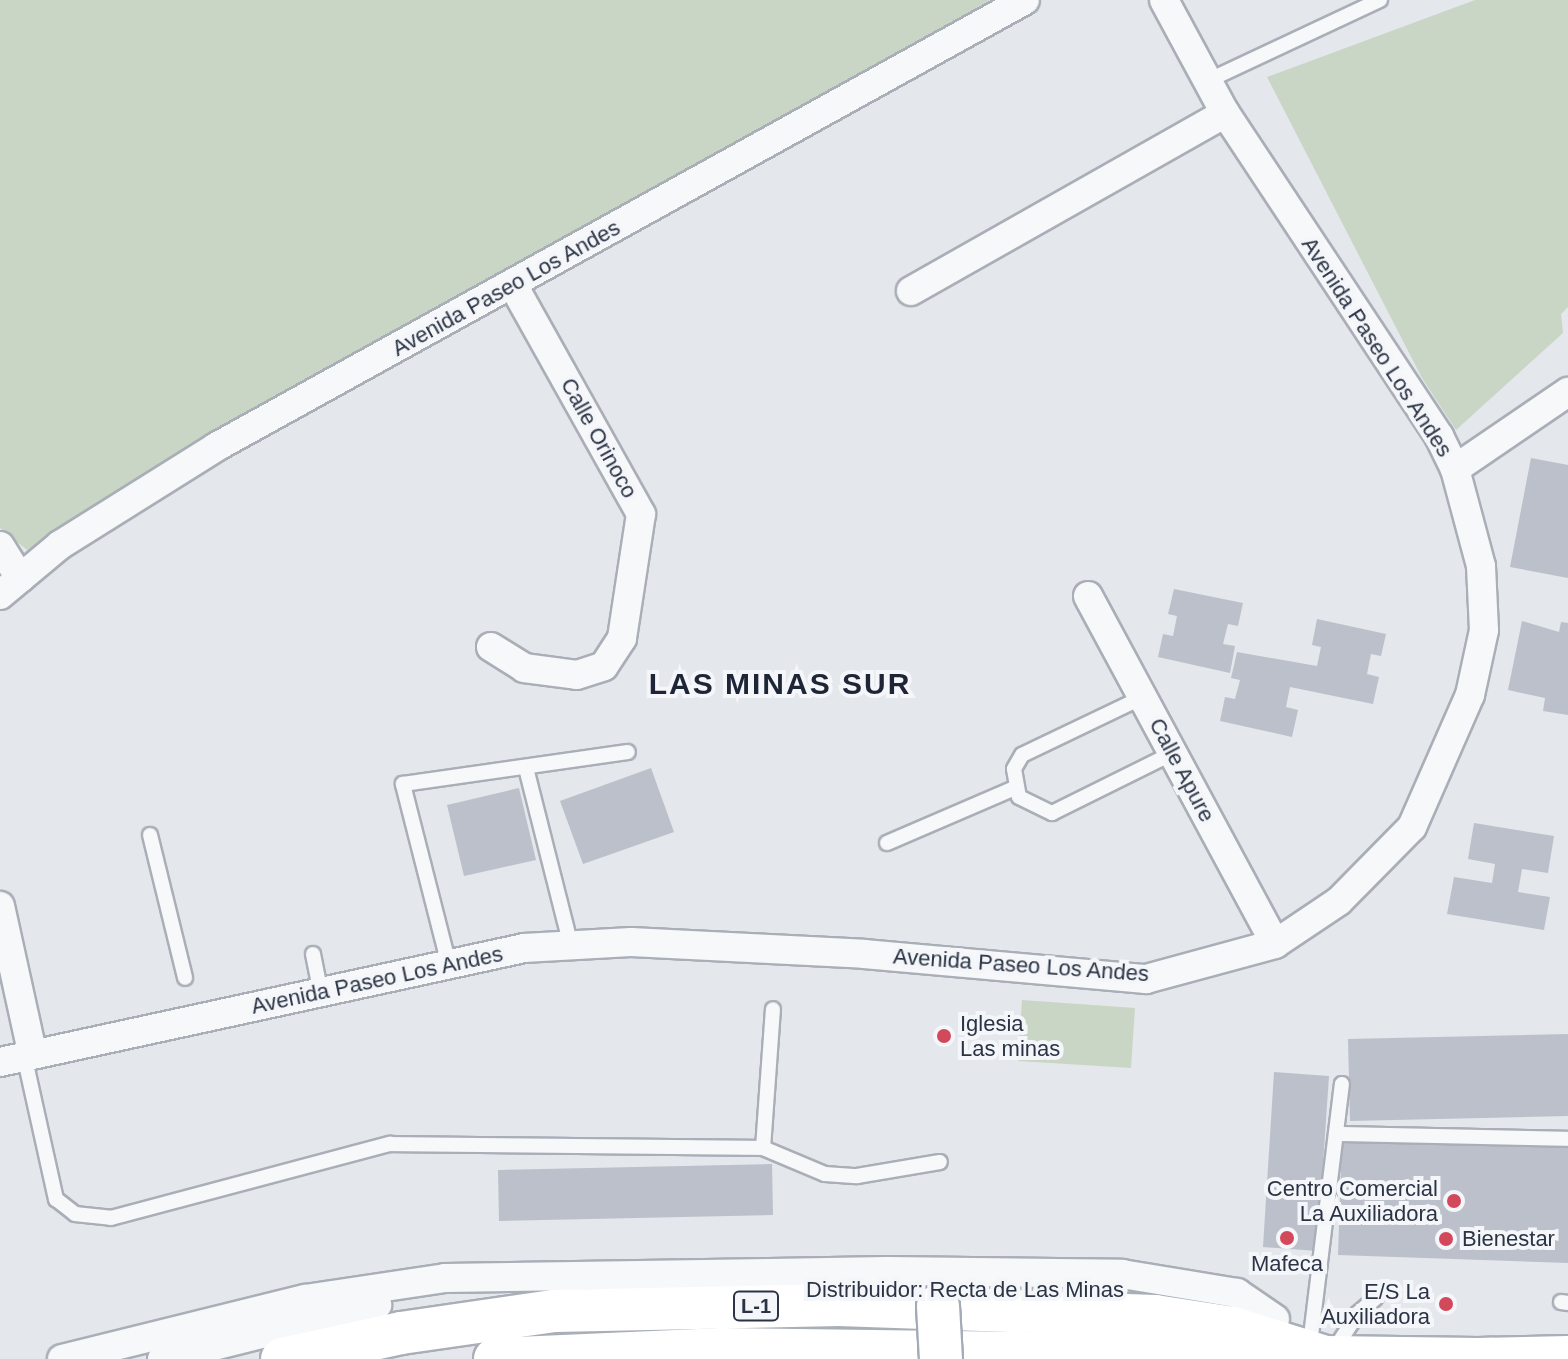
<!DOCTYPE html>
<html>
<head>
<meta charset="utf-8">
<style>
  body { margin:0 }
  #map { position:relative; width:1568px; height:1359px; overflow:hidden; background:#e4e7ec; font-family:Arial,sans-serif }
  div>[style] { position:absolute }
  .green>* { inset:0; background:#c9d6c5 }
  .building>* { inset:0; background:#bbc0ca }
  .roads { filter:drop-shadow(2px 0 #a9aeb7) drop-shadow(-2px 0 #a9aeb7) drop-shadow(0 2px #a9aeb7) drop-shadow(0 -2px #a9aeb7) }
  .lane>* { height:14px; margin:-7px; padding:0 7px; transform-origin:7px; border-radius:7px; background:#f7f8fa }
  .street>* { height:28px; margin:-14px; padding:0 14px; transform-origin:14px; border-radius:14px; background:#f7f8fa }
  .primary>* { height:42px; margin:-21px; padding:0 21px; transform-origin:21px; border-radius:21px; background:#fff }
  .bridges { filter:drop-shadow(2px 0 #a3abb8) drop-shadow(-2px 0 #a3abb8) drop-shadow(0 2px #a3abb8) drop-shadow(0 -2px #a3abb8) }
  .primary-bridge>* { height:42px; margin:-21px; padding:0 21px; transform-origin:21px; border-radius:21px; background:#fff }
  .dots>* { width:22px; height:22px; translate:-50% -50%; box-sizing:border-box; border:4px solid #f4f6f9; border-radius:50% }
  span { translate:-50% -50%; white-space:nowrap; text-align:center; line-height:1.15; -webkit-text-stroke:8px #f4f6f9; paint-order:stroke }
  .shield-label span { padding:2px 6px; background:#f4f6f9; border:2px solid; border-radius:6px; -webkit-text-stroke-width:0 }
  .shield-label { font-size:20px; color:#2b3445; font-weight:700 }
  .street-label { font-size:22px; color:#2b3445 }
  .poi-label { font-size:22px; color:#2b3445 }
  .left { translate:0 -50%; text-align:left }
  .right { translate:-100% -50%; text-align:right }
  .district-label { font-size:30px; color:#1d2536; font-weight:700; letter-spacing:2px }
</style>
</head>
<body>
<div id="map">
  <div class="green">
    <i style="clip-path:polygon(0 0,990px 0,366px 353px,263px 404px,27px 550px,0 528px)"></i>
    <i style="clip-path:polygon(1475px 0,1568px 0,1568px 307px,1561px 314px,1563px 333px,1456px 430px,1422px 378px,1267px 77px)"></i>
    <i style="clip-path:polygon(1022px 1000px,1135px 1008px,1131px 1068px,1018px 1061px)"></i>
  </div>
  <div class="building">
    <i style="clip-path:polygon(1531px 458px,1568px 465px,1568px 578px,1510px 567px)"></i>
    <i style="clip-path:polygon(1174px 589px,1243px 603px,1238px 626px,1228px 624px,1223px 644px,1235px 646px,1230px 673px,1158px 657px,1163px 634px,1173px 636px,1177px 616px,1168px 614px)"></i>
    <i style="clip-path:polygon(1317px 619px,1386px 634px,1381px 656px,1371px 654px,1367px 674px,1379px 677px,1373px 704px,1290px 687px,1286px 707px,1298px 710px,1292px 737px,1220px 721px,1225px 697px,1235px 699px,1240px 680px,1231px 678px,1237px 652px,1317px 666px,1321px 647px,1312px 645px)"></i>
    <i style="clip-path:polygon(1522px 621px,1559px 632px,1561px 622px,1568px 623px,1568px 715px,1543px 711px,1545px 698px,1508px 690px)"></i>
    <i style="clip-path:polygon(651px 768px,674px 832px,583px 864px,560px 801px)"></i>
    <i style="clip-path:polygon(519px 788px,536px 860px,464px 876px,447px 805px)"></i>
    <i style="clip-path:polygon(1474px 823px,1554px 836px,1548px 873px,1522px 869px,1518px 892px,1550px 897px,1544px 930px,1447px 914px,1454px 877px,1492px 883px,1495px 864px,1468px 859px)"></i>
    <i style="clip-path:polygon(1568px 1034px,1568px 1116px,1350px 1121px,1348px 1039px)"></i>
    <i style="clip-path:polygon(1274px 1072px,1329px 1076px,1317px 1251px,1263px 1247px)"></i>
    <i style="clip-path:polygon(1342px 1138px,1568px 1146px,1568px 1263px,1338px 1255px)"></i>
    <i style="clip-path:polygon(772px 1164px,773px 1215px,499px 1221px,498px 1170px)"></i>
  </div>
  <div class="roads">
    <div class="lane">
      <i style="left:1207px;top:81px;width:191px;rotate:-25.1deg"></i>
      <i style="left:1143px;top:697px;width:134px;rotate:154.4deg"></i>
      <i style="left:1022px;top:755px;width:16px;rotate:120deg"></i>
      <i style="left:1014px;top:769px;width:28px;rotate:80deg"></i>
      <i style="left:1019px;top:797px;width:37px;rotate:26deg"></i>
      <i style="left:1052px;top:813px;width:135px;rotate:-26.4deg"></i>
      <i style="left:526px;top:768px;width:184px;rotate:75.8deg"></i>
      <i style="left:150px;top:835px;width:147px;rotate:76.2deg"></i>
      <i style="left:887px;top:843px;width:139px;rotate:-23.3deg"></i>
      <i style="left:313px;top:954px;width:41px;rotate:78.7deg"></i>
      <i style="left:449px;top:965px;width:187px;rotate:-104.3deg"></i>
      <i style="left:403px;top:784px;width:227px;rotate:-8.1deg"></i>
      <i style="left:24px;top:1055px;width:148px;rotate:77.5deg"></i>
      <i style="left:56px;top:1199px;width:24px;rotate:38deg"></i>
      <i style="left:75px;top:1214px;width:36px;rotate:6deg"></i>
      <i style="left:111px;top:1218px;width:289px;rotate:-14.9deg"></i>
      <i style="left:390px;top:1144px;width:373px;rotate:0.6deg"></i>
      <i style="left:763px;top:1148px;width:67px;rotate:22.8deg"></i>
      <i style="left:825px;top:1174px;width:32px;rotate:4deg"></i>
      <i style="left:857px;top:1176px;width:84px;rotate:-9.6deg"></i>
      <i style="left:1337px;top:1134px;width:231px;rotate:1.2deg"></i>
      <i style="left:763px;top:1148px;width:139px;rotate:-85.9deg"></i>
      <i style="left:1561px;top:1302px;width:7px;rotate:8deg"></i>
      <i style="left:1310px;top:1344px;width:262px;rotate:-83deg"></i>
      <i style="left:1334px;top:1350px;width:44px;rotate:-57deg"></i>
      <i style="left:1358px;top:1313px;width:23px;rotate:-40deg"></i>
    </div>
    <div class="street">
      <i style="left:911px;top:291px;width:361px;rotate:-29.5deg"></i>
      <i style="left:1455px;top:469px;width:137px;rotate:-34.3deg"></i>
      <i style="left:0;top:546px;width:38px;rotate:58deg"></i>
      <i style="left:0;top:595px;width:78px;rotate:-39.8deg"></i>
      <i style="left:60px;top:545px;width:184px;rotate:-32.1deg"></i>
      <i style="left:216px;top:447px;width:924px;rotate:-28.92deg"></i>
      <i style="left:1088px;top:596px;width:395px;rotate:61.7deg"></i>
      <i style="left:491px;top:647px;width:39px;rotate:32deg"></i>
      <i style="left:524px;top:668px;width:53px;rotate:7.5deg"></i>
      <i style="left:577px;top:675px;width:28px;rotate:-18deg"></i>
      <i style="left:604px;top:666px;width:33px;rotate:-57deg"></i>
      <i style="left:622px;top:638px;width:125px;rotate:-81.3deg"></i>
      <i style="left:641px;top:514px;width:262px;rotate:-119.2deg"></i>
      <i style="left:0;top:906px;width:149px;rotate:77.6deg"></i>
      <i style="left:0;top:1062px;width:536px;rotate:-12.27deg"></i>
      <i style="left:524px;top:948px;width:107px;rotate:-3.2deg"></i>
      <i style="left:631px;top:942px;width:233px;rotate:2.9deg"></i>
      <i style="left:864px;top:954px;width:283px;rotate:5.1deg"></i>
      <i style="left:1146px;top:979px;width:134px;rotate:-15.2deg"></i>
      <i style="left:1275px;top:944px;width:77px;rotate:-33.9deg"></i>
      <i style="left:1339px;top:901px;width:104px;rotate:-45.4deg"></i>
      <i style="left:1412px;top:827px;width:144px;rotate:-66.3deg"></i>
      <i style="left:1470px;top:695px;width:66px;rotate:-77.8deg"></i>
      <i style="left:1484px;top:630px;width:64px;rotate:-92.7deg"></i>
      <i style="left:1481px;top:566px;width:100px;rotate:-105deg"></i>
      <i style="left:1455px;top:469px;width:37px;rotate:-116deg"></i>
      <i style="left:1439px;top:436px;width:387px;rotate:-123.5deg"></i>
      <i style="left:1225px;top:113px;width:128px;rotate:-118.4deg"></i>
      <i style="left:62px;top:1359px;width:250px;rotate:-13.9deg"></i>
      <i style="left:305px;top:1299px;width:142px;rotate:-8.5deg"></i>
      <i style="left:445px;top:1278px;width:442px;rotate:-0.9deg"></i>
      <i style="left:887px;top:1271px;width:235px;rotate:0.7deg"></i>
      <i style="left:1122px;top:1274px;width:117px;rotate:9.4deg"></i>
      <i style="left:1237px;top:1293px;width:46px;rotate:34.4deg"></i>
      <i style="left:162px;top:1359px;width:222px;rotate:-14.1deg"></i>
    </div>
    <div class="primary">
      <i style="left:282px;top:1359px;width:122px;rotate:-12.3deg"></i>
      <i style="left:401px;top:1333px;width:155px;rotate:-8.2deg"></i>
      <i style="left:554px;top:1311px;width:285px;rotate:-1.2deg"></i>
      <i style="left:839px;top:1305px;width:316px;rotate:2deg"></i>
      <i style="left:1155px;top:1316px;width:79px;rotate:8.7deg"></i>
      <i style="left:1233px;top:1328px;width:100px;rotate:17.5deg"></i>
      <i style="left:495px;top:1359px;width:227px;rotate:-2.5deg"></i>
      <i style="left:722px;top:1349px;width:756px;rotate:0.76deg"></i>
      <i style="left:1478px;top:1359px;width:90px;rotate:-1.3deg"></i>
    </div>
  </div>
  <div class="bridges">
    <div class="primary-bridge">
      <i style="left:938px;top:1306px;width:53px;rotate:86.8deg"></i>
    </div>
  </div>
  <div class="dots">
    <i style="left:944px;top:1036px;background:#d1495b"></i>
    <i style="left:1454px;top:1201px;background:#d1495b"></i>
    <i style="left:1287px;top:1238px;background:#d1495b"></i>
    <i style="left:1446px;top:1239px;background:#d1495b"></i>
    <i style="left:1446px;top:1304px;background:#d1495b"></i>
  </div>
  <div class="shield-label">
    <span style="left:756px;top:1306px">L-1</span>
  </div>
  <div class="street-label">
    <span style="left:506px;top:288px;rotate:-29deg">Avenida Paseo Los Andes</span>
    <span style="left:1377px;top:347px;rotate:57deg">Avenida Paseo Los Andes</span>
    <span style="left:599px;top:438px;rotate:61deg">Calle Orinoco</span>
    <span style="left:1182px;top:770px;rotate:62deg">Calle Apure</span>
    <span style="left:1021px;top:965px;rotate:4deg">Avenida Paseo Los Andes</span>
    <span style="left:377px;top:980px;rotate:-12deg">Avenida Paseo Los Andes</span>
    <span style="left:965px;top:1290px">Distribuidor: Recta de Las Minas</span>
  </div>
  <div class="poi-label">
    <span class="left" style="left:960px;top:1036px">Iglesia<br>Las minas</span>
    <span class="right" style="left:1438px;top:1201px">Centro Comercial<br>La Auxiliadora</span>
    <span class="left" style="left:1462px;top:1239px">Bienestar</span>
    <span style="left:1287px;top:1264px">Mafeca</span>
    <span class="right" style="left:1430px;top:1304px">E/S La<br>Auxiliadora</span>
  </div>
  <div class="district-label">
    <span style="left:780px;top:684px">LAS MINAS SUR</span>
  </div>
</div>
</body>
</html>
